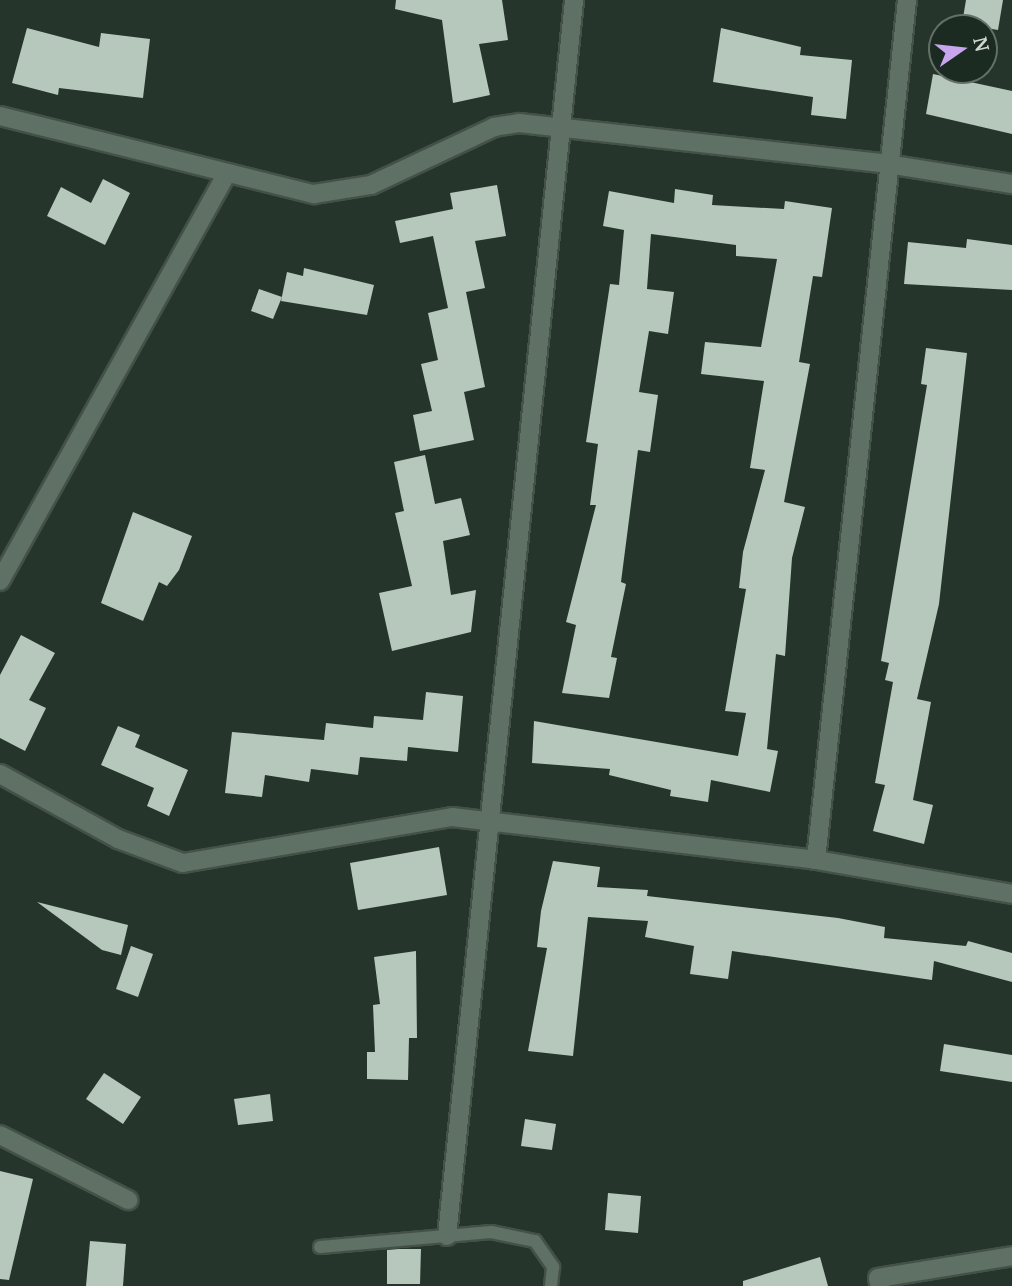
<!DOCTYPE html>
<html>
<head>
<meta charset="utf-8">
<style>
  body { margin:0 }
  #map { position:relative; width:1012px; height:1286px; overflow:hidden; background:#26352b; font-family:"PT Serif",serif }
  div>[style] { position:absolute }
  .building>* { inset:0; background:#b5c8bb }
  .roads { filter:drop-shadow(2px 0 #445148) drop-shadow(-2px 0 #445148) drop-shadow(0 2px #445148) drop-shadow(0 -2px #445148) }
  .lane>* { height:12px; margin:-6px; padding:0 6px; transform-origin:6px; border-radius:6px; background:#5f7064 }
  .street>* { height:18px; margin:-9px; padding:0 9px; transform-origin:9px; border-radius:9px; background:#5f7064 }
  span { translate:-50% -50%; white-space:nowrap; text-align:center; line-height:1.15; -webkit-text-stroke:7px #1c2b21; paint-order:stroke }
  .north { position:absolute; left:928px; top:14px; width:70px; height:70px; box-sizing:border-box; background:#1c2b21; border:2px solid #647067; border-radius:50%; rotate:76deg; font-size:19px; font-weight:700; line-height:28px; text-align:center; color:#cfd8d1 }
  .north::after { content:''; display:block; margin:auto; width:24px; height:32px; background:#c7a6ef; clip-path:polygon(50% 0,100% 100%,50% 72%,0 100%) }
</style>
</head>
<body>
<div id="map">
  <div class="building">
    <i style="clip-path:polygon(396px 0,502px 0,508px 40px,479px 44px,490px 95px,453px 103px,442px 20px,395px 9px)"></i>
    <i style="clip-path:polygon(966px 0,1003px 0,998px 30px,962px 24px)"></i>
    <i style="clip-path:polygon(27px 28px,99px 47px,101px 33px,150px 39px,143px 98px,59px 88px,58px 95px,12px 83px)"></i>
    <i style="clip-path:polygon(721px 28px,801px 47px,800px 55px,852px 60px,846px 119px,811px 115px,813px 97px,713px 82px)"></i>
    <i style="clip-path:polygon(933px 74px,1012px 91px,1012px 134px,926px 114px)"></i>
    <i style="clip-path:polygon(103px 179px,130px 193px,105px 245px,47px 216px,61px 187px,91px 203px)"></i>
    <i style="clip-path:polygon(497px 185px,506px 236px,475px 241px,485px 288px,466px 292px,485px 387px,464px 392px,474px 440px,420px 451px,413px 415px,432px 411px,421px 364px,438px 360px,428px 313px,448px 308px,433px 236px,400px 243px,395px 221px,453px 209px,450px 193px)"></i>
    <i style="clip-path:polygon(675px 189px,713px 195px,712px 205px,784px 209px,785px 201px,832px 208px,822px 277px,813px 276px,799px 362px,810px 364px,784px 502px,805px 507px,792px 558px,785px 656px,776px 654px,767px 749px,778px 751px,770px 792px,711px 780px,708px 802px,670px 796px,671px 790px,609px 775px,610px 769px,532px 763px,534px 721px,738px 756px,746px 713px,725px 711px,746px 589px,739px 588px,743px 552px,765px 470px,750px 468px,764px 381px,701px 374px,705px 342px,761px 347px,777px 259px,736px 256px,736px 245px,651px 234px,647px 289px,674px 292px,668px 334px,649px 331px,639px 392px,658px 395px,650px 452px,638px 450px,621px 582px,626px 584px,611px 657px,617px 658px,609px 698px,562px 693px,576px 625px,566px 622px,596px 505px,590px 505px,598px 444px,586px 442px,610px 284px,619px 285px,624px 230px,603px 226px,609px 191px,674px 203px)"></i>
    <i style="clip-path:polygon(967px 239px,1012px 245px,1012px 290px,904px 284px,908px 242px,966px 248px)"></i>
    <i style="clip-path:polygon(304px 268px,374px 285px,367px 315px,281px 301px,287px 272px,303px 276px)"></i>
    <i style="clip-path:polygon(259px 289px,282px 297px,273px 319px,251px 311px)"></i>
    <i style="clip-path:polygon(926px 348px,967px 353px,939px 604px,917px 699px,931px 702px,913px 800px,933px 805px,924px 844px,873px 831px,885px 785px,875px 783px,893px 682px,885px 680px,889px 663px,881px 661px,927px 385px,921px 384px)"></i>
    <i style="clip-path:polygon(425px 455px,435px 504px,461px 498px,470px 535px,443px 541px,451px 595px,476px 590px,471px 632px,392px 651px,379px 593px,412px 586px,395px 513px,404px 511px,394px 462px)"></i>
    <i style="clip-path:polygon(133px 512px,192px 536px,179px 570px,167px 586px,159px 582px,143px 621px,101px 603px)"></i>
    <i style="clip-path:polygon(21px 635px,55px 653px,29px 700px,46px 708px,25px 751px,0 738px,0 675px)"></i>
    <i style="clip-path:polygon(426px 692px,463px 696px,458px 752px,408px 747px,407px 761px,360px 757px,358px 775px,311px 769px,309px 782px,265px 775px,262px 797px,225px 793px,232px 732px,324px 740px,326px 723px,373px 728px,374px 716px,423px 720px)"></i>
    <i style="clip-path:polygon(118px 726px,140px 735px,135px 747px,188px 770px,169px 816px,147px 806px,154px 788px,101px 765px)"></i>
    <i style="clip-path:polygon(439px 847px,447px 895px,358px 910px,350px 863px)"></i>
    <i style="clip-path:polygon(553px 861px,600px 867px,597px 887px,648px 890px,647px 896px,838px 918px,885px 927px,884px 938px,966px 946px,968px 941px,1012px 953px,1012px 982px,934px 961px,932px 980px,732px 951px,728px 979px,690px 974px,694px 946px,645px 937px,648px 921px,588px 917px,573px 1056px,528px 1051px,547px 948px,537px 947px,541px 911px)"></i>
    <i style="clip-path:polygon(37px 902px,128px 925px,121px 955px,102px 950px)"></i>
    <i style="clip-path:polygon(131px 946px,153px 954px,138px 997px,116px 989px)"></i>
    <i style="clip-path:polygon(416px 951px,417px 1038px,409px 1038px,408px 1080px,367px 1079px,367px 1052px,375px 1052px,373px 1005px,380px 1004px,374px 957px)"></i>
    <i style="clip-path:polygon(944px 1044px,1012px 1055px,1012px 1082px,940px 1071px)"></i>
    <i style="clip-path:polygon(104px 1073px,141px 1097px,123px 1124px,86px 1099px)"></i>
    <i style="clip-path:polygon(270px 1094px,273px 1121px,238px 1125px,234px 1099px)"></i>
    <i style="clip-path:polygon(525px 1119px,556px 1124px,552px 1150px,521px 1146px)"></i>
    <i style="clip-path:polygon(0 1171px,33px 1179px,9px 1280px,0 1279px)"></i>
    <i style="clip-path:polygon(608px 1193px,641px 1196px,638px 1233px,605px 1230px)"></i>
    <i style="clip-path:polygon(90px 1241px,126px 1244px,123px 1286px,86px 1286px)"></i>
    <i style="clip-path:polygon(399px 1249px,421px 1249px,420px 1284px,387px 1284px,387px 1250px)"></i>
    <i style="clip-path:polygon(820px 1257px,828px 1286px,743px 1286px,743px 1281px)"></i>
  </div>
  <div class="roads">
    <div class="lane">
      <i style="left:320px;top:1247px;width:172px;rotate:-5deg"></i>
      <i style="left:491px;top:1232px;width:45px;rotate:11.6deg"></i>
      <i style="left:535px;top:1241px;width:32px;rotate:55deg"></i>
      <i style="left:553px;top:1267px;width:19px;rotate:96deg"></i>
    </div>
    <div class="street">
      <i style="left:0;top:116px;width:324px;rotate:14deg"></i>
      <i style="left:314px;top:194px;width:58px;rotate:-9deg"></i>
      <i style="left:371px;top:185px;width:136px;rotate:-25.2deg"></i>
      <i style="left:494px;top:127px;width:25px;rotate:-9deg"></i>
      <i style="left:519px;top:123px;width:371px;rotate:6.3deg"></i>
      <i style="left:888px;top:164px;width:126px;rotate:9.2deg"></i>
      <i style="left:0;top:581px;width:462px;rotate:-60.9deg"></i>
      <i style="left:0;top:774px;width:135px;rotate:28.8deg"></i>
      <i style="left:118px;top:839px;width:69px;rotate:20.3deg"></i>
      <i style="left:183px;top:863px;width:273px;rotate:-9.7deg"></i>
      <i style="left:452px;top:817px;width:367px;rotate:6.7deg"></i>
      <i style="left:816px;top:860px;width:199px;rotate:9.8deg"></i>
      <i style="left:816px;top:860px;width:865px;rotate:-83.96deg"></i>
      <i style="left:0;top:1135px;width:144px;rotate:26.9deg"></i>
      <i style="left:447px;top:1236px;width:1243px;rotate:-84.13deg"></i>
      <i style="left:880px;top:1286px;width:8px;rotate:-104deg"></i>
      <i style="left:878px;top:1278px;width:136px;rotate:-9.3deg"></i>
    </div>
  </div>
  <div class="north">N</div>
</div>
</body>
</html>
